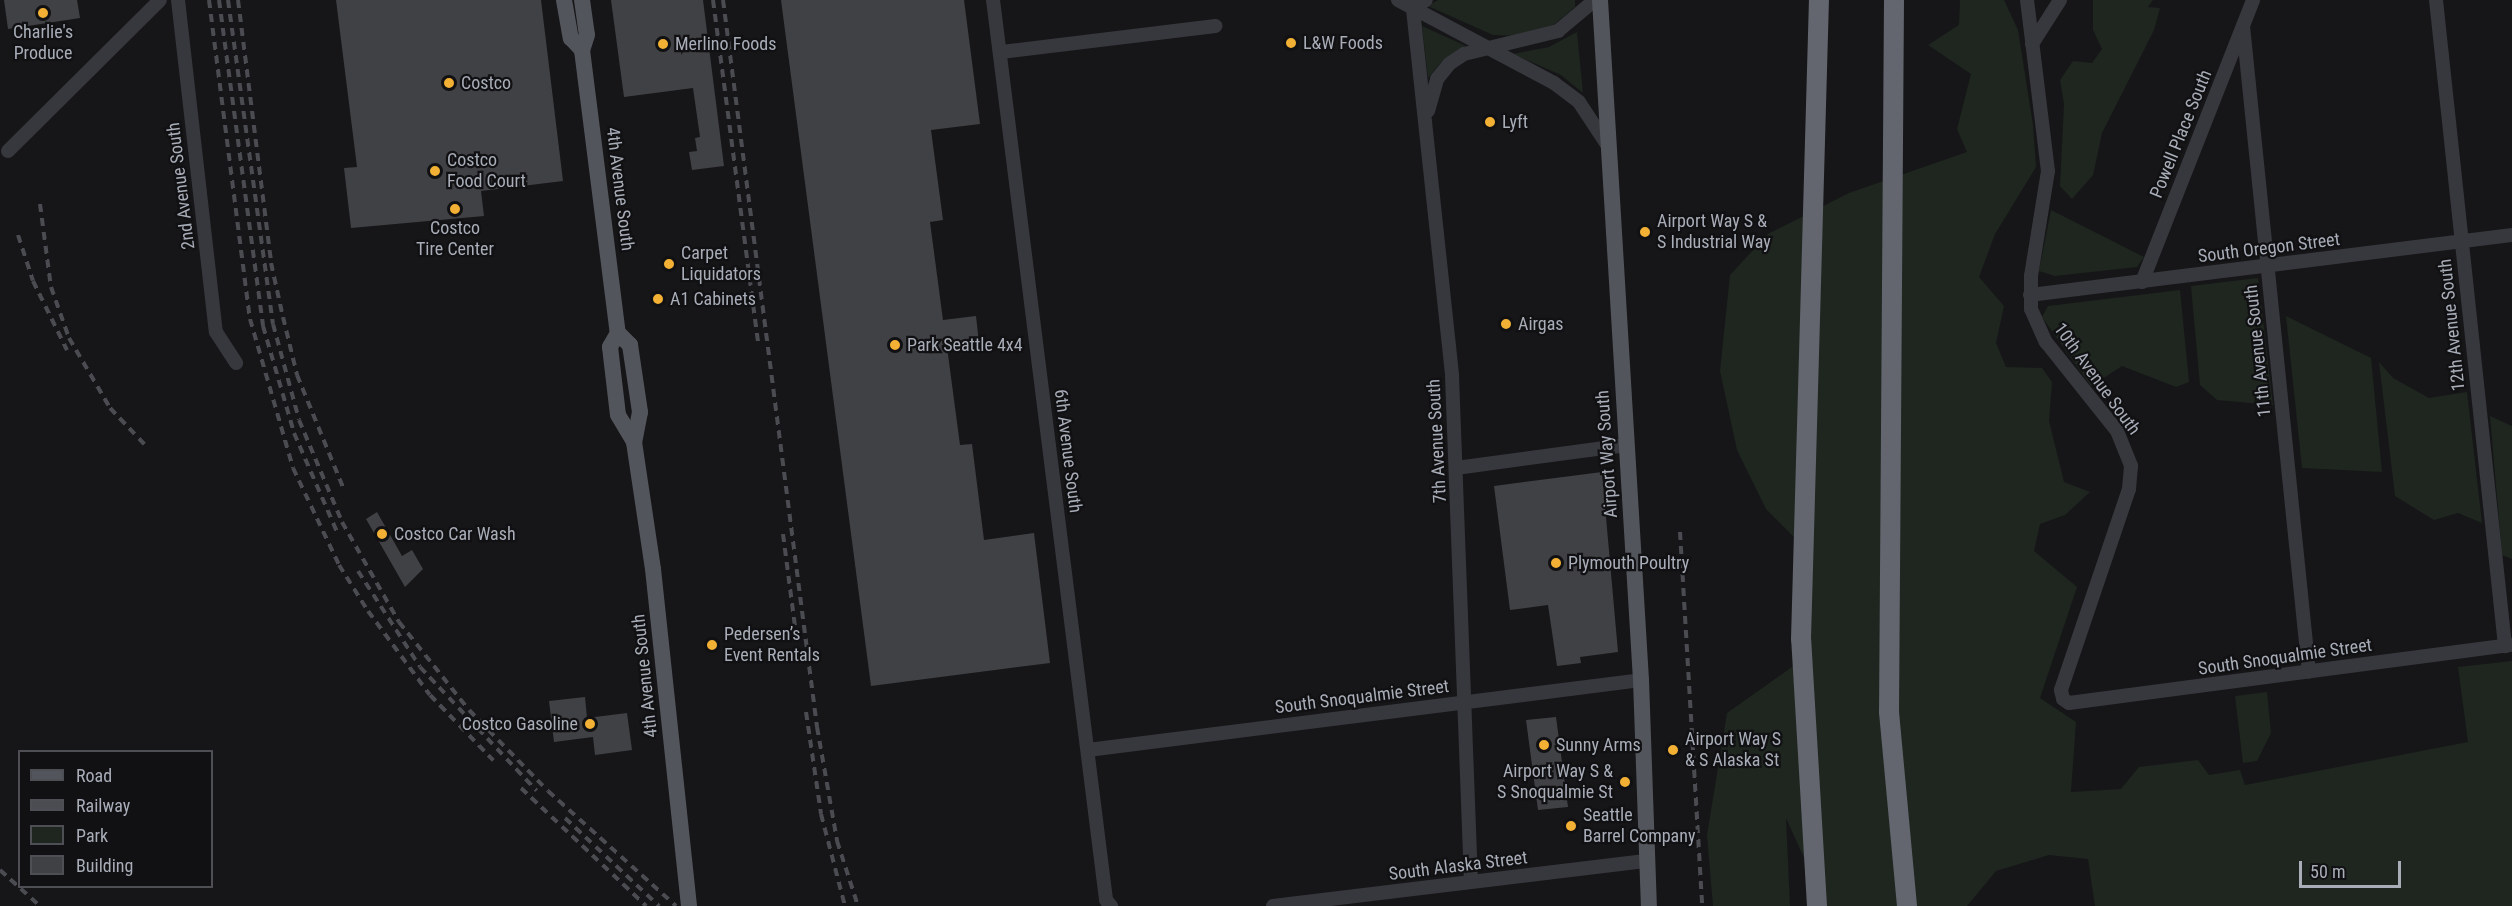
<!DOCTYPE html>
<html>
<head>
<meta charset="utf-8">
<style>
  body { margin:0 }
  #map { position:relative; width:2512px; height:906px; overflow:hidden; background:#161618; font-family:"Roboto Condensed",sans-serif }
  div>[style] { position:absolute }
  .green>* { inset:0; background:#1e261f }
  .building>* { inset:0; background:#404145 }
  .minor>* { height:14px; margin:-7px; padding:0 7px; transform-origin:7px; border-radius:7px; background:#37383d }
  .major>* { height:16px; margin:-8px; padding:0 8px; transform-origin:8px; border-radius:8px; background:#53555c }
  .highway>* { height:20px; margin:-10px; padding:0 10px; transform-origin:10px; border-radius:10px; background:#63666e }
  .rail>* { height:4px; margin-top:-2px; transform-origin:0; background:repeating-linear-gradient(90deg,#4a4c52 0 8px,transparent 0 14px) }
  .dots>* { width:16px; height:16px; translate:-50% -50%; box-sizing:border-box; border:3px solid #111113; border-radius:50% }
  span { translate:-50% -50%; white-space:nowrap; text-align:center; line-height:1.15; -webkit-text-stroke:4.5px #111113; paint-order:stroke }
  .poi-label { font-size:18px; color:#a8adb8 }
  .left { translate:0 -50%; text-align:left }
  .right { translate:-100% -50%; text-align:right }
  .street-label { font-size:18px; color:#a8adb8 }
  .legend { position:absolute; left:18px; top:750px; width:195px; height:138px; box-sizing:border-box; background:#111113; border:2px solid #4d4f55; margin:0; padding:8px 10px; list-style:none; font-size:18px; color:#a8adb8 }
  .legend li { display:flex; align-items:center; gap:12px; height:30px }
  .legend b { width:30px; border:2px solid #4d4f55 }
  .scale { position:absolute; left:2299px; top:861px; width:102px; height:27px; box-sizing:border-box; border:3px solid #a8adb8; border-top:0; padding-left:8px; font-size:18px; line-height:21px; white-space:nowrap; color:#a8adb8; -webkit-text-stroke:4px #111113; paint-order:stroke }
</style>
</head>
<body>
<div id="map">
  <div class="green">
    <i style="clip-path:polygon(1438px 0,1575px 0,1575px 7px,1550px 28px,1523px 36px,1493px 35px,1428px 6px)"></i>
    <i style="clip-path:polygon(1960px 0,2004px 0,2018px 30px,2033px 125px,2036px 167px,1995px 234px,1979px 277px,2004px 306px,1996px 343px,2006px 367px,2042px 368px,2052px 382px,2049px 421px,2064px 482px,2090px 492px,2065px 515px,2040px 524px,2034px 551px,2077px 587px,2040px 698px,2076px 722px,2071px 792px,2121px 789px,2139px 767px,2198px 760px,2209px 775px,2240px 770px,2245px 785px,2468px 742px,2458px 667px,2512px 661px,2512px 906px,2095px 906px,2088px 859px,2049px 855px,1996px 871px,1967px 906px,1826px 906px,1786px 818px,1790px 906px,1713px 906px,1707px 835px,1727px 713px,1809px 655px,1809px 552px,1766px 509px,1737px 450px,1720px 371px,1730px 275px,1768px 234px,1849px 193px,1967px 152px,1957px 129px,1971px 74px,1928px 45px,1959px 25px)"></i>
    <i style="clip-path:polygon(2093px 0,2153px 0,2148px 7px,2160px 8px,2154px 30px,2102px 133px,2093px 175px,2072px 199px,2060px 186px,2064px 104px,2060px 80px,2073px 61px,2092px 63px,2102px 49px,2093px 30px)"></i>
    <i style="clip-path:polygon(1422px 26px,1466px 46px,1443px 60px,1428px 78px)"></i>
    <i style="clip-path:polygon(1577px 32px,1583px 93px,1561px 75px,1513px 54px,1549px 47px)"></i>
    <i style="clip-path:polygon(2051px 210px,2144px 257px,2137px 267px,2055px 276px,2039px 271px)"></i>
    <i style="clip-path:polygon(2258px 278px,2273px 405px,2217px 400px,2200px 385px,2191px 286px)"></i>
    <i style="clip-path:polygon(2180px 290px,2189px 382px,2176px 387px,2122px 366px,2091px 386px,2042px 317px,2048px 306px)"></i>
    <i style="clip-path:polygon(2286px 316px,2371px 358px,2382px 472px,2302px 468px)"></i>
    <i style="clip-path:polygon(2379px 362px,2393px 378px,2429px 398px,2467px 392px,2482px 523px,2458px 513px,2434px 520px,2395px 496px)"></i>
    <i style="clip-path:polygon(2490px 416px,2512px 426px,2512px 559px,2502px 555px)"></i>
    <i style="clip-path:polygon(2267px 692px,2271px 733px,2257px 761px,2243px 763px,2235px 696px)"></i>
  </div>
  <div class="building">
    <i style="clip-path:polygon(4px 0,77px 0,80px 18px,8px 29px)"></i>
    <i style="clip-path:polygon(336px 0,541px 0,563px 181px,481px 191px,484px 216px,351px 228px,344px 168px,357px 167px)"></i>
    <i style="clip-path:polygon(611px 0,703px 0,724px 166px,692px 170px,689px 152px,697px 151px,695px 138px,700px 137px,693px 88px,624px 97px)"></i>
    <i style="clip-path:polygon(781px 0,964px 0,980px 124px,931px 130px,943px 220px,930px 222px,943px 320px,976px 316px,979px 343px,947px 347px,960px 445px,972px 444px,984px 540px,1034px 533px,1050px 663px,871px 686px)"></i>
    <i style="clip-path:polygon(1602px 472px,1618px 652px,1580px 657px,1581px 663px,1557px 666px,1548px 605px,1510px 610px,1494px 486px)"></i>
    <i style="clip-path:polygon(377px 512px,402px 556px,412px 550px,423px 569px,405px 587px,366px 519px)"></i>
    <i style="clip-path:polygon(585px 697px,587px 718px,627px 713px,632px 750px,595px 755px,593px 737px,554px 742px,549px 701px)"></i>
    <i style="clip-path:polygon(1556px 717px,1568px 807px,1538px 810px,1526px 720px)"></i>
  </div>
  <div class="minor">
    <i style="left:178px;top:0;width:334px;rotate:83.5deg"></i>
    <i style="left:216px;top:332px;width:37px;rotate:57deg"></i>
    <i style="left:993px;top:0;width:907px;rotate:82.84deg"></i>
    <i style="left:1106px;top:900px;width:8px;rotate:50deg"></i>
    <i style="left:1398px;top:0;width:177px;rotate:28deg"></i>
    <i style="left:1554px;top:83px;width:31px;rotate:37deg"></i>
    <i style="left:1579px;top:102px;width:53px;rotate:56.6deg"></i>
    <i style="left:1412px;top:0;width:378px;rotate:83.9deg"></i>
    <i style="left:1452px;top:376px;width:506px;rotate:87.85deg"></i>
    <i style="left:2027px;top:0;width:172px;rotate:83deg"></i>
    <i style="left:2048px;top:171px;width:106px;rotate:99.2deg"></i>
    <i style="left:2031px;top:276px;width:33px;rotate:90deg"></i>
    <i style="left:2031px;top:309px;width:36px;rotate:66deg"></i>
    <i style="left:2046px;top:342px;width:114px;rotate:51.4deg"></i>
    <i style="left:2117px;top:431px;width:38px;rotate:68deg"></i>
    <i style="left:2131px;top:466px;width:23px;rotate:95deg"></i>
    <i style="left:2129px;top:489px;width:212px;rotate:108.7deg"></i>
    <i style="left:2061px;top:690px;width:9px;rotate:77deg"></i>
    <i style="left:2063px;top:699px;width:7px;rotate:34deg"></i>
    <i style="left:2069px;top:703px;width:447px;rotate:-7.5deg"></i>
    <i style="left:2436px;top:0;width:650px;rotate:83.9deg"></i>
    <i style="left:1413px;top:8px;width:15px;rotate:-32deg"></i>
    <i style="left:2243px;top:26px;width:649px;rotate:84.17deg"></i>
    <i style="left:2032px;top:44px;width:52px;rotate:-57.5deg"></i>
    <i style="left:1001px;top:52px;width:216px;rotate:-6.9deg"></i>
    <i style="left:1428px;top:111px;width:33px;rotate:-74deg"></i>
    <i style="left:1437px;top:79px;width:19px;rotate:-51deg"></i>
    <i style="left:1449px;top:64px;width:18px;rotate:-34deg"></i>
    <i style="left:1464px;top:54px;width:97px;rotate:-13.7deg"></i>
    <i style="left:1558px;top:31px;width:48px;rotate:-40deg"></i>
    <i style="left:8px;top:151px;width:214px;rotate:-44.8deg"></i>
    <i style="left:2142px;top:282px;width:303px;rotate:-68.5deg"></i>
    <i style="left:2030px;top:295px;width:486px;rotate:-7.1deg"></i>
    <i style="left:1456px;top:468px;width:172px;rotate:-7.7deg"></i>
    <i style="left:1088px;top:750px;width:557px;rotate:-7.21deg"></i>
    <i style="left:1273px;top:906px;width:377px;rotate:-6.9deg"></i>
  </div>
  <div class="major">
    <i style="left:564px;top:0;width:39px;rotate:80deg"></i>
    <i style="left:571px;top:38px;width:16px;rotate:47deg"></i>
    <i style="left:582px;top:0;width:35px;rotate:82deg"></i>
    <i style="left:587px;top:35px;width:16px;rotate:108deg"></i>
    <i style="left:582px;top:50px;width:285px;rotate:82.8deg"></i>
    <i style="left:618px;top:333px;width:16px;rotate:120deg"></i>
    <i style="left:610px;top:347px;width:68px;rotate:83.3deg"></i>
    <i style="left:618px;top:415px;width:31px;rotate:59deg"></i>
    <i style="left:1600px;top:0;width:681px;rotate:86.55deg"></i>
    <i style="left:1641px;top:680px;width:226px;rotate:88deg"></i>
    <i style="left:618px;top:333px;width:17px;rotate:45deg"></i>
    <i style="left:630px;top:345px;width:68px;rotate:81.5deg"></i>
    <i style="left:640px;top:412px;width:31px;rotate:101deg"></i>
    <i style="left:634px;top:442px;width:128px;rotate:81.5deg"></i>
    <i style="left:653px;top:569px;width:339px;rotate:83.9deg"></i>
  </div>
  <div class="highway">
    <i style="left:1894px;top:0;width:712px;rotate:90.4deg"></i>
    <i style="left:1889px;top:712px;width:195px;rotate:84.7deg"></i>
    <i style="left:1817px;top:906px;width:267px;rotate:-93.4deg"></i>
    <i style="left:1801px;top:639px;width:639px;rotate:-88.39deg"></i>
  </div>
  <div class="rail">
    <i style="left:209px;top:0;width:322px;rotate:82.7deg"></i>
    <i style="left:250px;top:319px;width:155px;rotate:73.9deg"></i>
    <i style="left:293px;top:468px;width:107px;rotate:64.6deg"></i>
    <i style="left:339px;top:565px;width:54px;rotate:57.8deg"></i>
    <i style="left:368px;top:611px;width:104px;rotate:53.6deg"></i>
    <i style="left:430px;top:695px;width:91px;rotate:45.9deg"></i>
    <i style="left:219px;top:0;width:329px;rotate:82.3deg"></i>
    <i style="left:263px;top:326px;width:111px;rotate:73.8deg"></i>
    <i style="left:294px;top:433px;width:110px;rotate:66.5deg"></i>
    <i style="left:228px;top:0;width:327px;rotate:82.1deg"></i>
    <i style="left:273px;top:324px;width:99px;rotate:74.8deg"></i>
    <i style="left:299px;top:420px;width:111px;rotate:67.1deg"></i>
    <i style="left:342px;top:522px;width:115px;rotate:60.3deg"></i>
    <i style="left:399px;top:622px;width:112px;rotate:51.5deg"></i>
    <i style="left:469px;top:710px;width:113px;rotate:45.7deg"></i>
    <i style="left:548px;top:791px;width:172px;rotate:41.9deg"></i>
    <i style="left:238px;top:0;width:265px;rotate:82.8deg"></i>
    <i style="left:271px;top:263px;width:55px;rotate:77.5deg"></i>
    <i style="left:283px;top:317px;width:60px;rotate:76.4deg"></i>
    <i style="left:297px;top:375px;width:121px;rotate:67.7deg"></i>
    <i style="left:713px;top:0;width:346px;rotate:82.5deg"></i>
    <i style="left:723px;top:0;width:733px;rotate:82.63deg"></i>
    <i style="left:817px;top:727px;width:116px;rotate:80deg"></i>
    <i style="left:837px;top:841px;width:68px;rotate:72.1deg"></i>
    <i style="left:40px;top:204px;width:84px;rotate:82.5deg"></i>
    <i style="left:51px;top:287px;width:54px;rotate:70.6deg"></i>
    <i style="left:69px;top:338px;width:81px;rotate:59.6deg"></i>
    <i style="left:110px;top:408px;width:55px;rotate:46.5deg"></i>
    <i style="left:18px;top:235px;width:48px;rotate:71.9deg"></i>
    <i style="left:33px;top:281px;width:77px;rotate:63.8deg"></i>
    <i style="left:1680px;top:532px;width:375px;rotate:86.6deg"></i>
    <i style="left:783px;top:534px;width:93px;rotate:82.6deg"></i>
    <i style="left:358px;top:571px;width:114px;rotate:57.1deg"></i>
    <i style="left:420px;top:667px;width:170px;rotate:46.7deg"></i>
    <i style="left:806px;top:712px;width:103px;rotate:81.6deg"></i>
    <i style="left:821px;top:814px;width:95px;rotate:75.4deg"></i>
    <i style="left:521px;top:788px;width:172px;rotate:43.3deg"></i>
    <i style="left:565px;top:818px;width:129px;rotate:43.1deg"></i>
    <i style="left:0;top:870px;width:54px;rotate:42deg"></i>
  </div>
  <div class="dots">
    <i style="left:43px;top:13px;background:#f2b134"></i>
    <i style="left:1291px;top:43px;background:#f2b134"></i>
    <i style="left:663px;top:44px;background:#f2b134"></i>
    <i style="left:449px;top:83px;background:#f2b134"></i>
    <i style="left:1490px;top:122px;background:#f2b134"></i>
    <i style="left:435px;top:171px;background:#f2b134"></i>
    <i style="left:455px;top:209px;background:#f2b134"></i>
    <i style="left:1645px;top:232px;background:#f2b134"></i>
    <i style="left:669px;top:264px;background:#f2b134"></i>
    <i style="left:658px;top:299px;background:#f2b134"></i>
    <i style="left:1506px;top:324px;background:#f2b134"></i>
    <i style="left:895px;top:345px;background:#f2b134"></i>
    <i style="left:382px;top:534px;background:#f2b134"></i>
    <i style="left:1556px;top:563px;background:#f2b134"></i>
    <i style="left:712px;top:645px;background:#f2b134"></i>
    <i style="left:590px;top:724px;background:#f2b134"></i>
    <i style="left:1544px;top:745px;background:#f2b134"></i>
    <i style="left:1673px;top:750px;background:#f2b134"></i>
    <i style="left:1625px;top:782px;background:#f2b134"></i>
    <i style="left:1571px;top:826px;background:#f2b134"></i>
  </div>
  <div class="poi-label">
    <span style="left:43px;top:43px">Charlie's<br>Produce</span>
    <span class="left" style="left:1303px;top:43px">L&amp;W Foods</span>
    <span class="left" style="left:675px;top:44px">Merlino Foods</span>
    <span class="left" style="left:461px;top:83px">Costco</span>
    <span class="left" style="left:1502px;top:122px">Lyft</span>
    <span class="left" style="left:447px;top:171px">Costco<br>Food Court</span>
    <span class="left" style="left:1657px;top:232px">Airport Way S &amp;<br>S Industrial Way</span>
    <span style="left:455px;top:239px">Costco<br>Tire Center</span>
    <span class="left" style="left:681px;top:264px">Carpet<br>Liquidators</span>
    <span class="left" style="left:670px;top:299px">A1 Cabinets</span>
    <span class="left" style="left:1518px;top:324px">Airgas</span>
    <span class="left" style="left:907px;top:345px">Park Seattle 4x4</span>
    <span class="left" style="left:394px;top:534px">Costco Car Wash</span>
    <span class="left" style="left:1568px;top:563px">Plymouth Poultry</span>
    <span class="left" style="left:724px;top:645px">Pedersen’s<br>Event Rentals</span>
    <span class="right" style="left:578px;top:724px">Costco Gasoline</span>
    <span class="left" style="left:1685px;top:750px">Airport Way S<br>&amp; S Alaska St</span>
    <span class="left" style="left:1556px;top:745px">Sunny Arms</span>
    <span class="right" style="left:1613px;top:782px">Airport Way S &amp;<br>S Snoqualmie St</span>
    <span class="left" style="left:1583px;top:826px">Seattle<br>Barrel Company</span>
  </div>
  <div class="street-label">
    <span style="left:2181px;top:134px;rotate:-68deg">Powell Place South</span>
    <span style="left:181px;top:186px;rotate:-97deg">2nd Avenue South</span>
    <span style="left:620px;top:189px;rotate:83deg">4th Avenue South</span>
    <span style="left:2269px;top:248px;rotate:-7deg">South Oregon Street</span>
    <span style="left:2452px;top:325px;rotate:-96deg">12th Avenue South</span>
    <span style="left:2258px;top:351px;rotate:-96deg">11th Avenue South</span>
    <span style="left:2097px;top:379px;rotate:54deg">10th Avenue South</span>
    <span style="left:1437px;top:441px;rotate:-93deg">7th Avenue South</span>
    <span style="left:1068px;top:451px;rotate:83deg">6th Avenue South</span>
    <span style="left:1607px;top:454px;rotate:-94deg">Airport Way South</span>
    <span style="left:2285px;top:657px;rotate:-8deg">South Snoqualmie Street</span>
    <span style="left:645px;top:676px;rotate:-96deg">4th Avenue South</span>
    <span style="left:1362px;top:697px;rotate:-7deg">South Snoqualmie Street</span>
    <span style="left:1458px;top:866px;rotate:-7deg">South Alaska Street</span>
  </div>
  <ul class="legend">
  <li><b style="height:8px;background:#53555c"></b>Road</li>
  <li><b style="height:8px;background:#4a4c52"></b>Railway</li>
  <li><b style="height:16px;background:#1e261f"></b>Park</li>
  <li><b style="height:16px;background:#404145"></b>Building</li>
  </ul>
  <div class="scale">50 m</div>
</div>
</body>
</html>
